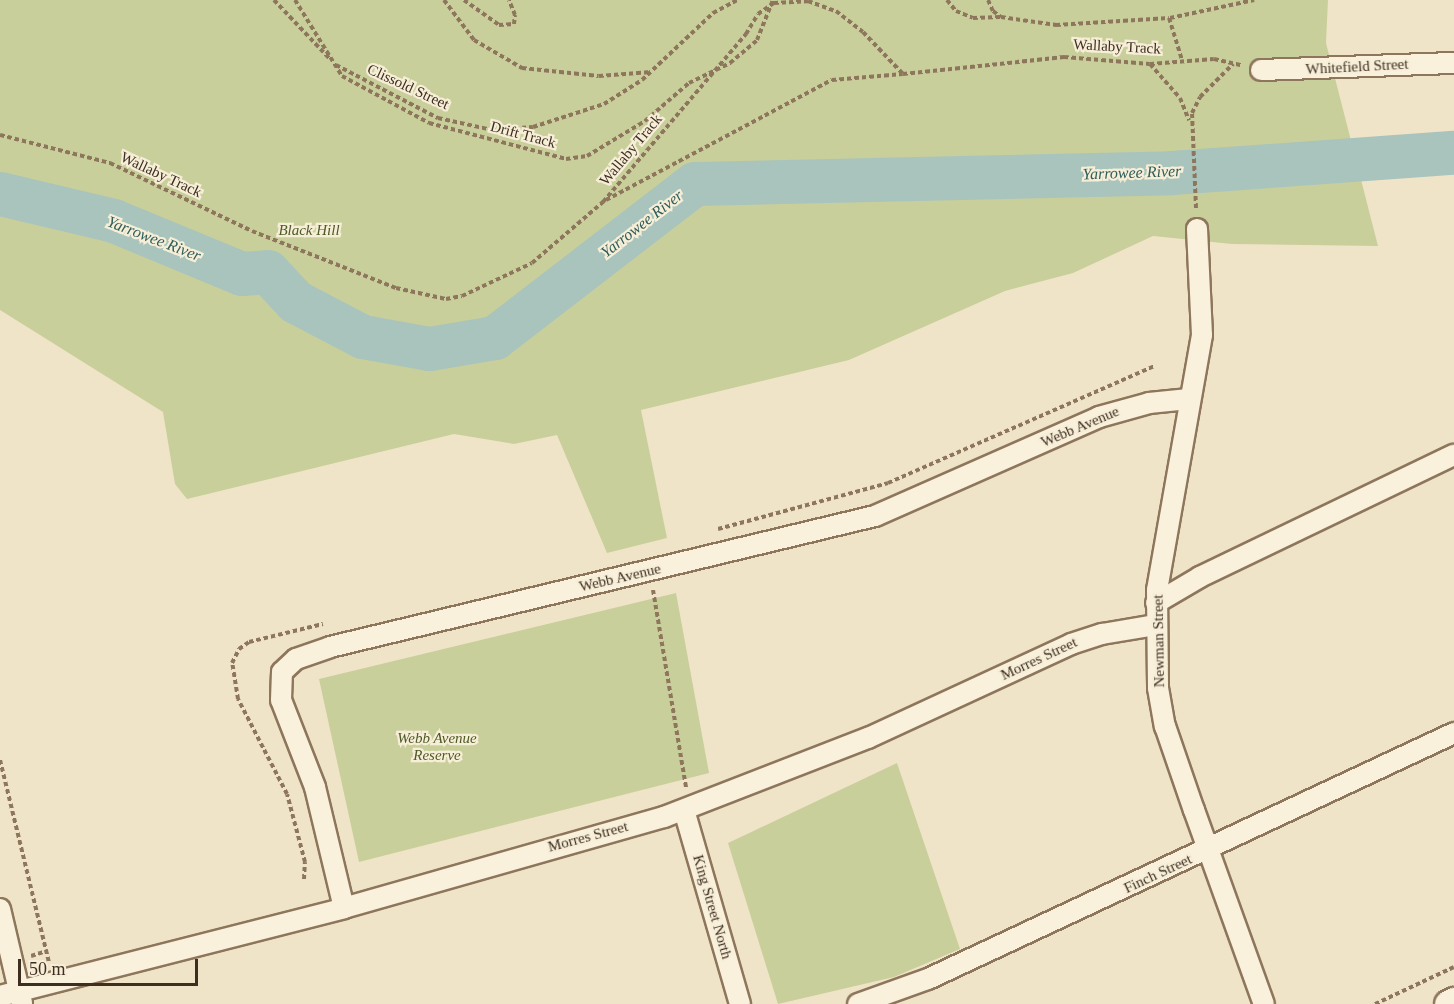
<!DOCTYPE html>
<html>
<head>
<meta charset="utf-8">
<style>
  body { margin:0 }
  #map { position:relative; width:1454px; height:1004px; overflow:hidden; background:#f0e4c8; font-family:"Times New Roman",serif }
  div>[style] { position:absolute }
  .green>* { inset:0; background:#c9cf9b }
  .river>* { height:44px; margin:-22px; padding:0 22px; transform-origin:22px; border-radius:22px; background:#a9c4bc }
  .path>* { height:4px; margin-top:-2px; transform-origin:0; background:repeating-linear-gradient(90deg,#8d765c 0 4.5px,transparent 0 7.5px) }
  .roads { filter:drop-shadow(2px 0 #8d765c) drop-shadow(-2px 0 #8d765c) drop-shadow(0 2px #8d765c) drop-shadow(0 -2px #8d765c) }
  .street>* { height:20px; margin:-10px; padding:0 10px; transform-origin:10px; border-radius:10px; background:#faf1dc }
  .secondary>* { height:27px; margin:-13.5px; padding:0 13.5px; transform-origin:13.5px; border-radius:13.5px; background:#faf1dc }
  span { translate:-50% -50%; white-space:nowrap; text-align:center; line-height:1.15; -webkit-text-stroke:4.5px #f7eed8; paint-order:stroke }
  .street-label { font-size:15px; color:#3d2e20 }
  .park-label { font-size:15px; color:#4d5a26; font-style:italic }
  .water-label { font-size:16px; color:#2f5d5a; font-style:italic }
  .scale { position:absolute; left:18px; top:959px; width:180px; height:27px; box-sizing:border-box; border:3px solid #3d2e20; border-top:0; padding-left:8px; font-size:18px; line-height:21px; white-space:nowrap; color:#3d2e20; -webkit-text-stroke:4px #f7eed8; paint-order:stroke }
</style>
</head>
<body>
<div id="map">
  <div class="green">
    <i style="clip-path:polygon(0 0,1328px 0,1326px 43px,1378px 246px,1232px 244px,1153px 236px,1073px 273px,1005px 291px,849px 360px,641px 410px,667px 538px,607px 553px,557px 435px,514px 444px,454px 434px,187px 499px,175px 484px,163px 412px,0 310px)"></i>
    <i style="clip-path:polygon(676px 593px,709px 773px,359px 862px,319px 679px)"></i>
    <i style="clip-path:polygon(897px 763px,960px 949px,894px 977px,778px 1004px,728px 843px)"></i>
  </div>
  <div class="river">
    <i style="left:0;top:194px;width:117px;rotate:13.3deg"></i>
    <i style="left:114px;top:221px;width:139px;rotate:22.5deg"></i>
    <i style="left:242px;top:274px;width:26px;rotate:-4deg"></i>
    <i style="left:268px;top:272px;width:41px;rotate:47deg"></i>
    <i style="left:296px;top:302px;width:76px;rotate:27.6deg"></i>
    <i style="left:363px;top:337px;width:68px;rotate:10.2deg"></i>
    <i style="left:430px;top:349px;width:66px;rotate:-9.6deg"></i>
    <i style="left:495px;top:338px;width:252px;rotate:-37.6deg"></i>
    <i style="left:695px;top:184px;width:477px;rotate:-1.3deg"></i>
    <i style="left:1172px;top:173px;width:283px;rotate:-4.1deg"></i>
  </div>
  <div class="path">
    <i style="left:274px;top:0;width:80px;rotate:46.5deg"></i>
    <i style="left:295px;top:0;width:89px;rotate:58.3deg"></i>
    <i style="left:342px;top:76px;width:99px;rotate:28.4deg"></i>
    <i style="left:429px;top:123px;width:142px;rotate:14.7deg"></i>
    <i style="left:566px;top:159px;width:21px;rotate:-8deg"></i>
    <i style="left:587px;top:156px;width:68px;rotate:-31.1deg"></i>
    <i style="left:645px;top:121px;width:58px;rotate:-40.8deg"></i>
    <i style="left:689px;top:83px;width:46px;rotate:-26deg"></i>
    <i style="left:730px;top:63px;width:35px;rotate:-40deg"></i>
    <i style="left:757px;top:40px;width:43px;rotate:-68.2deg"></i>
    <i style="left:444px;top:0;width:50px;rotate:53.1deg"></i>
    <i style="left:474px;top:40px;width:56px;rotate:30.3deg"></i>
    <i style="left:522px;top:68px;width:77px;rotate:5.9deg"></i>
    <i style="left:599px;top:76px;width:52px;rotate:-4.4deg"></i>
    <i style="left:464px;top:0;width:43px;rotate:35.5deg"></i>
    <i style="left:499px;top:25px;width:15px;rotate:-4deg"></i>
    <i style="left:514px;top:24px;width:9px;rotate:-84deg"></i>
    <i style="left:515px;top:15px;width:16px;rotate:-112deg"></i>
    <i style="left:947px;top:0;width:14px;rotate:51deg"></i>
    <i style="left:956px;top:11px;width:18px;rotate:22deg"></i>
    <i style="left:973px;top:18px;width:27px;rotate:-2deg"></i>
    <i style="left:988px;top:0;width:12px;rotate:66deg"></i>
    <i style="left:993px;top:11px;width:10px;rotate:37deg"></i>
    <i style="left:1001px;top:17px;width:56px;rotate:8.3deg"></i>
    <i style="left:1056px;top:25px;width:113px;rotate:-3.5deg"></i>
    <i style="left:1169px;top:18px;width:44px;rotate:72.8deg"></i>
    <i style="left:1170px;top:18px;width:86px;rotate:-12.1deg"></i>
    <i style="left:1150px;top:64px;width:45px;rotate:48.6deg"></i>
    <i style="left:1180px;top:98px;width:24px;rotate:68deg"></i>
    <i style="left:336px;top:65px;width:115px;rotate:27.5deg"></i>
    <i style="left:438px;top:118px;width:55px;rotate:12.5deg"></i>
    <i style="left:492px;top:130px;width:41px;rotate:-4.2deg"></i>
    <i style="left:533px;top:127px;width:75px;rotate:-17.9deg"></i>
    <i style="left:604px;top:104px;width:45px;rotate:-32.3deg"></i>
    <i style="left:642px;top:80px;width:98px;rotate:-43.3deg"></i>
    <i style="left:713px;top:13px;width:27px;rotate:-28deg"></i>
    <i style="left:0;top:135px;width:114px;rotate:14.3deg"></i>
    <i style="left:110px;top:163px;width:157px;rotate:25.6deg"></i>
    <i style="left:252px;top:231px;width:155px;rotate:21.6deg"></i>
    <i style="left:396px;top:288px;width:51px;rotate:12.4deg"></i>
    <i style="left:446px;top:299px;width:16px;rotate:-11deg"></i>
    <i style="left:462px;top:296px;width:77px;rotate:-25.2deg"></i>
    <i style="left:532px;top:263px;width:94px;rotate:-40.7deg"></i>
    <i style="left:603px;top:202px;width:221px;rotate:-49.6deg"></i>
    <i style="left:746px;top:34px;width:23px;rotate:-59deg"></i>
    <i style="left:758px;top:14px;width:19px;rotate:-35deg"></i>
    <i style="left:774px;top:3px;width:34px;rotate:-3deg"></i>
    <i style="left:808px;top:1px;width:30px;rotate:20deg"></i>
    <i style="left:836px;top:11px;width:34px;rotate:38deg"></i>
    <i style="left:863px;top:32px;width:58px;rotate:46.4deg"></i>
    <i style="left:903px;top:74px;width:162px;rotate:-6deg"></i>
    <i style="left:1064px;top:57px;width:86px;rotate:4.7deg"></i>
    <i style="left:1150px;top:64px;width:64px;rotate:-4.5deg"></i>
    <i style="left:1214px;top:59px;width:28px;rotate:13deg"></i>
    <i style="left:606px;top:200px;width:256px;rotate:-28deg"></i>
    <i style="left:832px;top:80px;width:71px;rotate:-4.8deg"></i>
    <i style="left:1196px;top:208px;width:95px;rotate:-92.4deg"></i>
    <i style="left:1192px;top:113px;width:18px;rotate:-63deg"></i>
    <i style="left:1200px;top:97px;width:47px;rotate:-45deg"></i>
    <i style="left:718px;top:529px;width:176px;rotate:-15.1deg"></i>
    <i style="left:888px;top:483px;width:291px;rotate:-23.7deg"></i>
    <i style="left:653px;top:590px;width:200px;rotate:80.5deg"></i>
    <i style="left:0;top:760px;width:209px;rotate:76.4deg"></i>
    <i style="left:304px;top:879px;width:17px;rotate:-87deg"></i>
    <i style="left:305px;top:862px;width:70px;rotate:-104.8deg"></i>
    <i style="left:287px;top:794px;width:107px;rotate:-117.3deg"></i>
    <i style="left:238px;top:699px;width:36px;rotate:-99deg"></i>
    <i style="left:232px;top:663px;width:16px;rotate:-63deg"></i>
    <i style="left:239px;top:649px;width:12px;rotate:-35deg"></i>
    <i style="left:249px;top:642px;width:76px;rotate:-13.7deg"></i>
    <i style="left:31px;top:956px;width:16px;rotate:-18deg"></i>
    <i style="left:1375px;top:1004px;width:87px;rotate:-25.1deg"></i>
  </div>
  <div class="roads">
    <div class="street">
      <i style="left:1261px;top:70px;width:193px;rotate:-2.1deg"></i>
      <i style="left:1197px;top:229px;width:106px;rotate:87.3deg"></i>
      <i style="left:1202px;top:335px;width:259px;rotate:100deg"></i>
      <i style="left:1157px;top:590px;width:98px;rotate:89.4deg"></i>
      <i style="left:1158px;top:688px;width:39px;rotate:80deg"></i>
      <i style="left:1165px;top:726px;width:89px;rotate:71deg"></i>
      <i style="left:1194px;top:810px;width:206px;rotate:70.2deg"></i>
      <i style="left:1156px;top:603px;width:51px;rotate:-30.6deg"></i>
      <i style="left:1200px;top:577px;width:282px;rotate:-25.7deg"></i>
      <i style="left:684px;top:810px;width:202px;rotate:73.9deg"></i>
      <i style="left:344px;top:908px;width:124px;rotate:-103.5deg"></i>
      <i style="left:315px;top:787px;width:93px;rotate:-111.3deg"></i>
      <i style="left:281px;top:700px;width:28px;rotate:-88deg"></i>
      <i style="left:282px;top:672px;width:19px;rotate:-43deg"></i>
      <i style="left:296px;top:659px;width:36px;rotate:-19deg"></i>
      <i style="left:330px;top:647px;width:561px;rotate:-13.52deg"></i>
      <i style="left:875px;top:516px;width:245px;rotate:-23.8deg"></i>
      <i style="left:1099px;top:417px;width:52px;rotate:-15.6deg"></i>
      <i style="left:1149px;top:403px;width:40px;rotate:-5.7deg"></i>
      <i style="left:0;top:909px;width:97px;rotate:76.8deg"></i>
      <i style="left:0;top:996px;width:355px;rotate:-14.3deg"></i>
      <i style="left:344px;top:908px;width:333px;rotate:-15.9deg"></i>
      <i style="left:664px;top:817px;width:219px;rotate:-21.2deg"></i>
      <i style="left:868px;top:738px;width:224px;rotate:-24.8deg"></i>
      <i style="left:1071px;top:644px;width:33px;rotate:-18deg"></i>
      <i style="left:1102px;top:634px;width:55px;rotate:-9.5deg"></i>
      <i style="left:858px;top:1004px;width:74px;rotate:-19.7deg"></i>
      <i style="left:928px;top:979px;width:581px;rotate:-25.06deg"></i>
    </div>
    <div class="secondary">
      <i style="left:1448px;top:1004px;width:7px;rotate:-27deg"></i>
    </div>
  </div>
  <div class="street-label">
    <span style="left:1117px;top:47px;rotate:3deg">Wallaby Track</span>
    <span style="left:1357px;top:67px;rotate:-3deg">Whitefield Street</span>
    <span style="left:408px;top:87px;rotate:25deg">Clissold Street</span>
    <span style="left:523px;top:135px;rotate:15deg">Drift Track</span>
    <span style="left:631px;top:150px;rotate:-50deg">Wallaby Track</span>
    <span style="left:161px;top:175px;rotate:25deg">Wallaby Track</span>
    <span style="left:1080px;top:427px;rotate:-23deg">Webb Avenue</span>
    <span style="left:620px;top:578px;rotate:-13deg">Webb Avenue</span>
    <span style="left:1159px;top:641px;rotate:-91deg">Newman Street</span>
    <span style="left:1039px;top:659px;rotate:-25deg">Morres Street</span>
    <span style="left:588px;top:837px;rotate:-15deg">Morres Street</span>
    <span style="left:1158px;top:874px;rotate:-25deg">Finch Street</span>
    <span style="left:712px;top:907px;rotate:74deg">King Street North</span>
  </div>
  <div class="park-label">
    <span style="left:309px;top:231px">Black Hill</span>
    <span style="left:437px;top:747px">Webb Avenue<br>Reserve</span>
  </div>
  <div class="water-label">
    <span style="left:1132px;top:173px;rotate:-2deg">Yarrowee River</span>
    <span style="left:642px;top:224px;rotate:-38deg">Yarrowee River</span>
    <span style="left:154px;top:239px;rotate:21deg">Yarrowee River</span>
  </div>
  <div class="scale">50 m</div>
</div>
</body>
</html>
